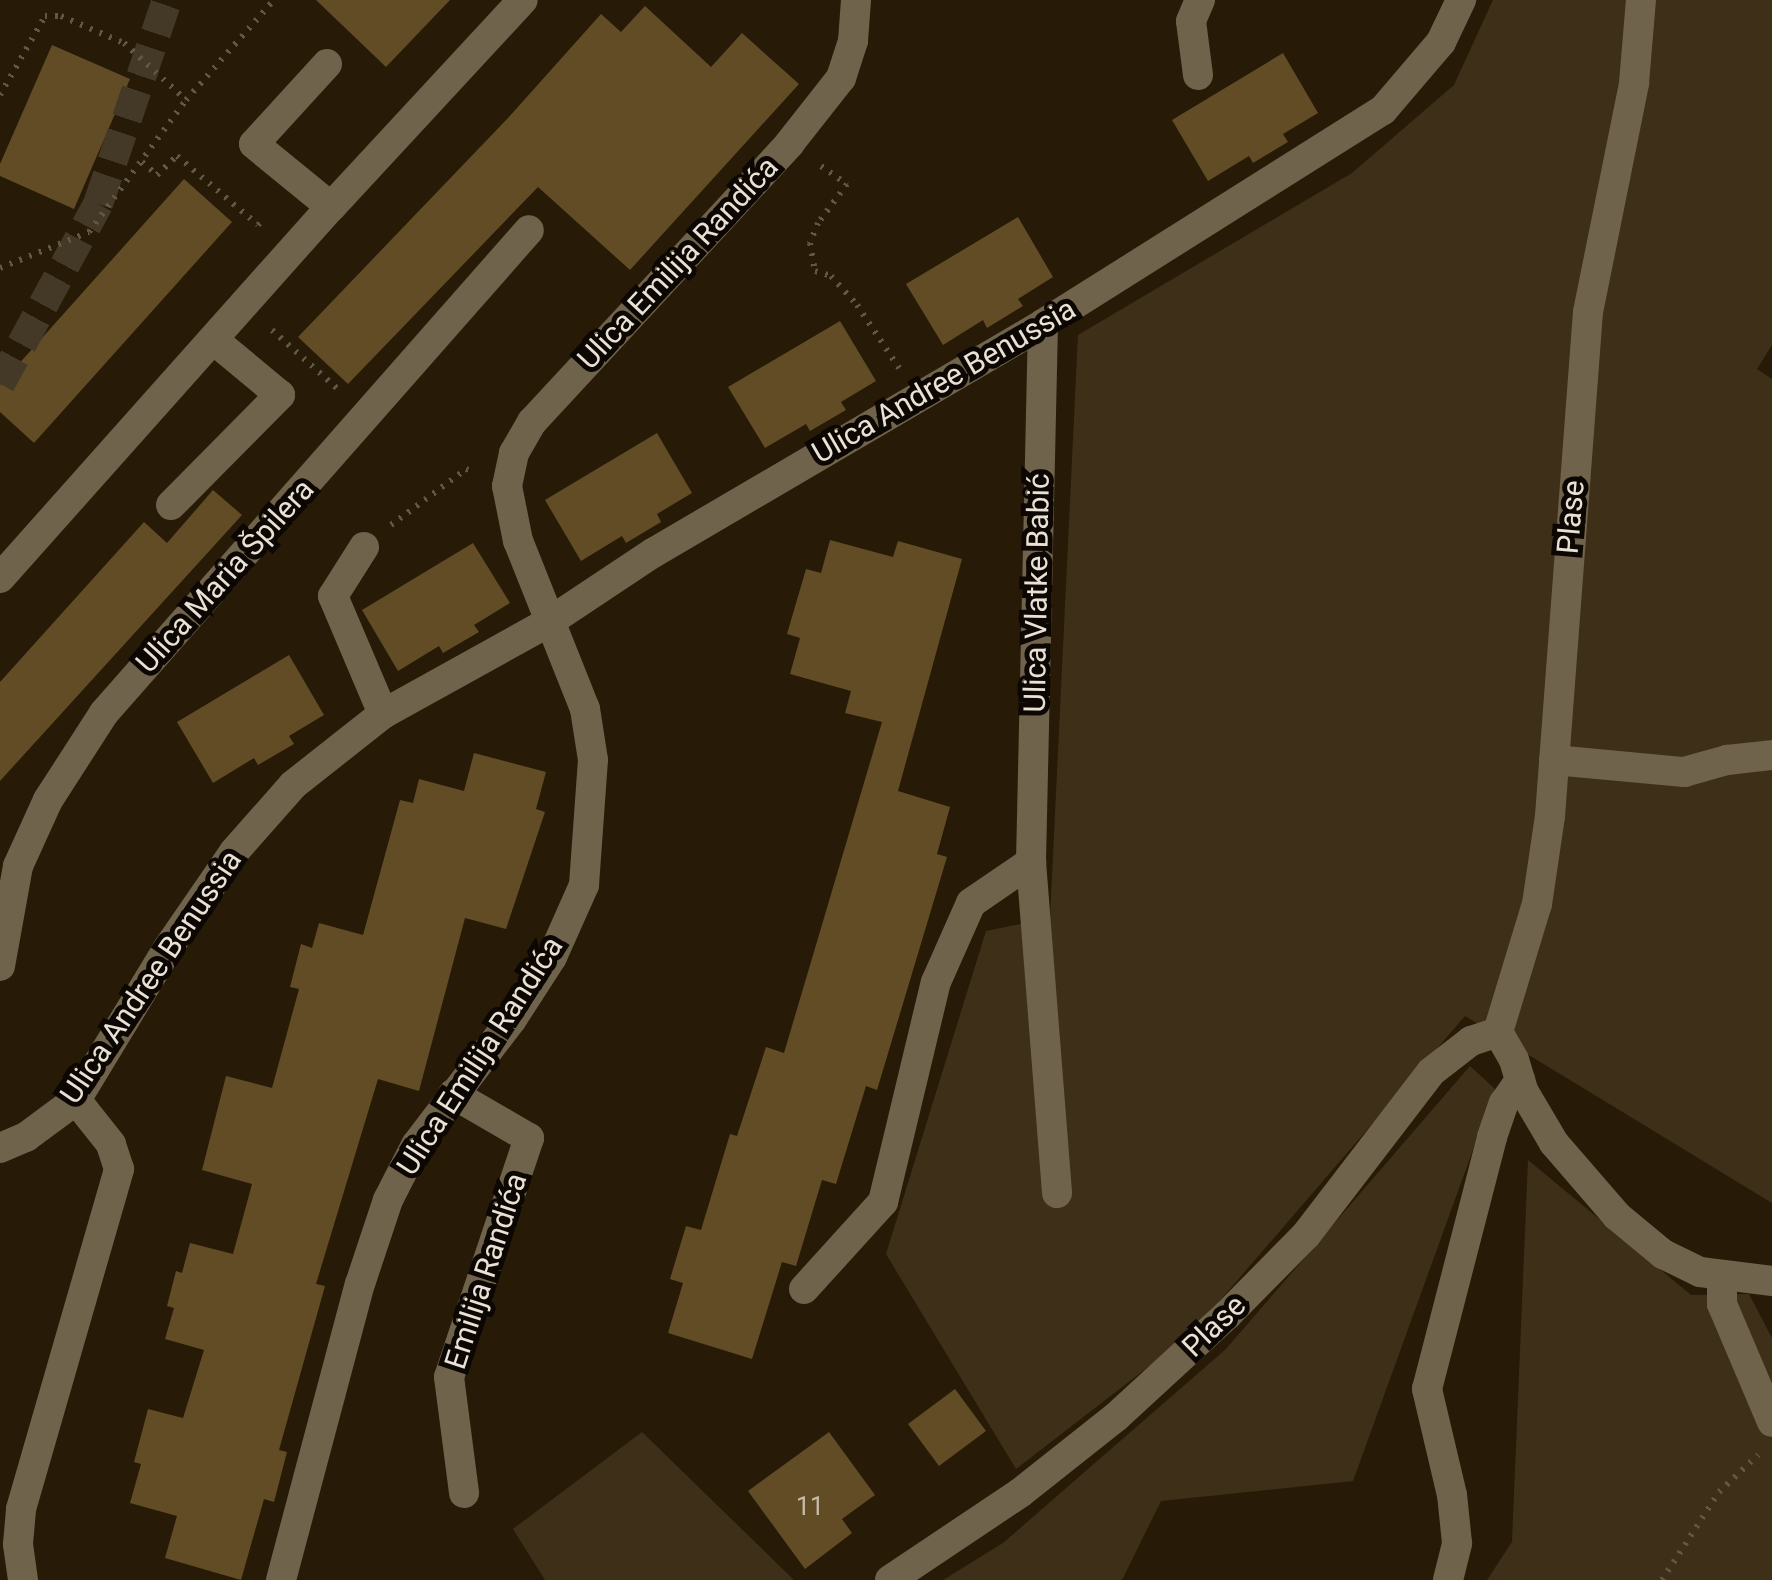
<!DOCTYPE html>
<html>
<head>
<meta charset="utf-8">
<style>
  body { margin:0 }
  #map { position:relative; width:1772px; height:1580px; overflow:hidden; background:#271b07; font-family:Roboto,sans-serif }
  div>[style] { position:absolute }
  .green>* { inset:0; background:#3e3018 }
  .building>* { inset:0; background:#614c26 }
  .major-tunnel>* { height:30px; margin-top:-15px; transform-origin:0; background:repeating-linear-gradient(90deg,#443926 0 30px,transparent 0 45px) }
  .path>* { height:6px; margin-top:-3px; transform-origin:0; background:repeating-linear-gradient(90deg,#615745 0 2.5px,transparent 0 10.5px) }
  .minor>* { height:30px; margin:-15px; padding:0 15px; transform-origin:15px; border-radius:15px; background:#70634c }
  span { translate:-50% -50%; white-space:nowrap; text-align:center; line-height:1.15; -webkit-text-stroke:10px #0c0702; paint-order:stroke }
  .number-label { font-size:25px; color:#c7bca9 }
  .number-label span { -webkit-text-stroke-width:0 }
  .street-label { font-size:30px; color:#e9e1d5 }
</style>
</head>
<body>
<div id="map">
  <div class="green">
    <i style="clip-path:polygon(1493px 0,1772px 0,1772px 345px,1757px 369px,1772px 379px,1772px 1203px,1465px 1016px,1192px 1333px,1016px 1469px,886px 1254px,986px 931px,1050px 918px,1078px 335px,1352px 173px,1454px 85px)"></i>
    <i style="clip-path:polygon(1470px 1066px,1495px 1089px,1353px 1481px,1161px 1501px,1122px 1580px,943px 1580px,1003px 1543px,1226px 1349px)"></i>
    <i style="clip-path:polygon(1528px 1160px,1691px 1295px,1749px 1294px,1772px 1338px,1772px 1580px,1487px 1580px,1512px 1542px)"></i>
    <i style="clip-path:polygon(642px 1432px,794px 1580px,545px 1580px,513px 1529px)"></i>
  </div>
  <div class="building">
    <i style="clip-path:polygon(316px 0,450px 0,386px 67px)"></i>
    <i style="clip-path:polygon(645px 6px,711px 67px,742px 33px,799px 84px,630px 270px,538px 187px,348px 384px,298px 337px,508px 118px,601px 14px,621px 32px)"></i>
    <i style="clip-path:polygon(52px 45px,130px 79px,74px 209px,0 176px,0 164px)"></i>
    <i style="clip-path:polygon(1283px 53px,1318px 113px,1283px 134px,1288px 142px,1253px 163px,1249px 156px,1208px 181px,1172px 120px)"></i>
    <i style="clip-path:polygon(184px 179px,232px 222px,34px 443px,0 412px,0 385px)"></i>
    <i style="clip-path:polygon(1018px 217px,1053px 277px,1018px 299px,1023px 306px,987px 328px,983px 320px,943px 345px,906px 284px)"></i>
    <i style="clip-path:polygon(840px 321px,876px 381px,841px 402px,846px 410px,810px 431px,806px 424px,765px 448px,728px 387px)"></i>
    <i style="clip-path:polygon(657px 433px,692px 493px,657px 514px,661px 522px,626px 543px,622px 536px,581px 561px,545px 500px)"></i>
    <i style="clip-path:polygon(213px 490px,242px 515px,0 781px,0 682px,144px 522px,167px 543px)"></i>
    <i style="clip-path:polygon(830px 540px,893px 557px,898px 541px,962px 559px,898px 791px,950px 807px,937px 854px,947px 857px,877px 1090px,866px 1086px,836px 1184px,822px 1180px,796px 1266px,782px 1262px,752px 1359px,668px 1333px,683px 1283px,670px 1279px,686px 1226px,701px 1230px,730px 1134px,737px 1136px,766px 1047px,784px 1053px,882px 722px,845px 713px,851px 691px,790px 674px,800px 638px,787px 634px,806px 569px,821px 573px)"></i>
    <i style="clip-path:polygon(473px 543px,510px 603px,474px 625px,479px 632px,443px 653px,439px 646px,398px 671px,362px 610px)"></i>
    <i style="clip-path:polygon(289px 655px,324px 715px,289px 736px,294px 744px,258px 765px,254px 758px,213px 783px,177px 722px)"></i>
    <i style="clip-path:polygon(474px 753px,546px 772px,536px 809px,545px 812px,506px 929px,465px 918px,419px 1091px,378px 1079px,316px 1284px,325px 1286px,279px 1450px,287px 1452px,274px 1502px,264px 1499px,241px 1580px,165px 1558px,177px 1516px,130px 1503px,141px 1464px,134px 1462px,148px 1409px,183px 1418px,204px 1350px,165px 1339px,174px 1308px,167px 1306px,176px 1271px,182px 1273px,190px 1243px,233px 1254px,252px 1184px,202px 1170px,226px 1076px,272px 1088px,299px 989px,290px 987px,301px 944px,312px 948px,319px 923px,363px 935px,400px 800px,413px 803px,419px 779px,464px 791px)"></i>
    <i style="clip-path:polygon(955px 1389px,986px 1431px,939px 1466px,908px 1424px)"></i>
    <i style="clip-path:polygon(829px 1432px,875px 1495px,842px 1519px,852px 1533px,805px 1569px,748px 1491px)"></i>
  </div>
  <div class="major-tunnel">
    <i style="left:0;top:384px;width:205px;rotate:-61.4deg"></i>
    <i style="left:98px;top:204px;width:215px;rotate:-71.3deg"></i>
  </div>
  <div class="path">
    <i style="left:0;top:95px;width:91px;rotate:-60.3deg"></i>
    <i style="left:45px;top:16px;width:16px"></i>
    <i style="left:61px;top:16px;width:69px;rotate:23.2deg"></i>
    <i style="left:124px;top:43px;width:84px;rotate:42.6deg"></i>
    <i style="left:142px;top:162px;width:20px;rotate:41deg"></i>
    <i style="left:157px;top:175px;width:28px;rotate:-44deg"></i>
    <i style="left:177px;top:156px;width:106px;rotate:40.4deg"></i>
    <i style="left:258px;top:225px;width:8px;rotate:-45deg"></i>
    <i style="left:821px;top:166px;width:32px;rotate:35deg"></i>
    <i style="left:847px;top:184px;width:49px;rotate:126.6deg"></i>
    <i style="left:818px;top:223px;width:22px;rotate:112deg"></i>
    <i style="left:810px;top:243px;width:28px;rotate:80deg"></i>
    <i style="left:815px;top:271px;width:17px;rotate:17deg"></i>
    <i style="left:831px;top:276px;width:39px;rotate:48deg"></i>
    <i style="left:857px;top:305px;width:76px;rotate:56.3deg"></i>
    <i style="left:0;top:268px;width:96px;rotate:-22deg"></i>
    <i style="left:89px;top:232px;width:164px;rotate:-53.7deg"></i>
    <i style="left:186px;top:100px;width:133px;rotate:-48.7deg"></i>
    <i style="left:272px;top:330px;width:93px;rotate:41.9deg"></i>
    <i style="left:391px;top:525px;width:94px;rotate:-36.7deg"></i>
    <i style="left:466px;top:469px;width:9px;rotate:21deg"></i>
    <i style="left:1662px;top:1580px;width:105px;rotate:-57.1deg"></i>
    <i style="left:1719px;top:1492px;width:54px;rotate:-43.5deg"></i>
  </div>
  <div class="minor">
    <i style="left:327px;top:64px;width:108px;rotate:132.4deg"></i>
    <i style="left:254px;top:144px;width:99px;rotate:39.3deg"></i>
    <i style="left:1198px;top:75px;width:54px;rotate:-97.4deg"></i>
    <i style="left:1191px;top:21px;width:23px;rotate:-67deg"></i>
    <i style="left:1043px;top:324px;width:538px;rotate:91.28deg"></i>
    <i style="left:1031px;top:862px;width:332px;rotate:85.5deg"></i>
    <i style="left:171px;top:505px;width:155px;rotate:-45.3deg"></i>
    <i style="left:280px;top:395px;width:85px;rotate:-140.3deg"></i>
    <i style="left:364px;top:547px;width:58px;rotate:122.3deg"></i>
    <i style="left:333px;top:596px;width:128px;rotate:67deg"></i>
    <i style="left:0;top:578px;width:497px;rotate:-48.3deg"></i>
    <i style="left:331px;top:207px;width:282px;rotate:-47.2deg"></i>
    <i style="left:1554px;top:760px;width:131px;rotate:5.3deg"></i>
    <i style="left:1684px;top:772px;width:45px;rotate:-15.6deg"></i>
    <i style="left:1727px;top:760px;width:45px;rotate:-6.3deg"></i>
    <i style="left:0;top:966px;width:102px;rotate:-79.8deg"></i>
    <i style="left:18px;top:866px;width:72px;rotate:-65.6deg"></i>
    <i style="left:48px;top:800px;width:103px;rotate:-57.2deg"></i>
    <i style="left:104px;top:713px;width:643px;rotate:-48.65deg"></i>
    <i style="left:1498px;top:1032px;width:32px;rotate:60deg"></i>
    <i style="left:1514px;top:1060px;width:34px;rotate:73deg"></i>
    <i style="left:1524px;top:1092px;width:59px;rotate:59.5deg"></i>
    <i style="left:1554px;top:1143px;width:96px;rotate:49.2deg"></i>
    <i style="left:1617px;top:1216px;width:60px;rotate:39.6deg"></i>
    <i style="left:1663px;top:1254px;width:41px;rotate:25.9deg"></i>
    <i style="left:1700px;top:1272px;width:73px;rotate:7.1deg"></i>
    <i style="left:453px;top:1094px;width:88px;rotate:30.1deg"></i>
    <i style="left:529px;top:1138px;width:252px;rotate:108.5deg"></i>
    <i style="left:449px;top:1377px;width:117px;rotate:82.6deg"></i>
    <i style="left:0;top:1148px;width:28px;rotate:-23deg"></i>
    <i style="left:26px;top:1137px;width:62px;rotate:-36.5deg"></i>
    <i style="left:76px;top:1100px;width:178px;rotate:-58.8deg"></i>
    <i style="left:168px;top:948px;width:116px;rotate:-55.5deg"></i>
    <i style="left:234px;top:852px;width:89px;rotate:-48.6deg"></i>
    <i style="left:293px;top:785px;width:115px;rotate:-38.3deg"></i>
    <i style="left:383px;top:714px;width:190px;rotate:-29deg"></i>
    <i style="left:549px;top:622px;width:125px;rotate:-33.6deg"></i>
    <i style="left:653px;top:553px;width:452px;rotate:-30.4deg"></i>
    <i style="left:1043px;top:324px;width:402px;rotate:-32.2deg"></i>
    <i style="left:1383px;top:110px;width:89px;rotate:-49.5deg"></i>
    <i style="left:1441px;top:42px;width:47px;rotate:-64.5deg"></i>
    <i style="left:1722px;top:1276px;width:28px;rotate:90deg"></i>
    <i style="left:1722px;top:1304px;width:128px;rotate:67deg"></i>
    <i style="left:804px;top:1289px;width:118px;rotate:-47.8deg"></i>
    <i style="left:883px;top:1202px;width:226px;rotate:-76.5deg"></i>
    <i style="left:936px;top:982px;width:86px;rotate:-66.1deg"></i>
    <i style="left:971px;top:903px;width:73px;rotate:-34.3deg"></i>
    <i style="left:23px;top:1580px;width:36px;rotate:-98deg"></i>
    <i style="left:18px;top:1544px;width:35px;rotate:-85deg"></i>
    <i style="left:21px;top:1509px;width:354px;rotate:-73.9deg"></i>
    <i style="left:119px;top:1169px;width:26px;rotate:-108deg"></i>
    <i style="left:111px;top:1144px;width:56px;rotate:-128.5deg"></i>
    <i style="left:281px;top:1580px;width:306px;rotate:-75.1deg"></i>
    <i style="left:360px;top:1284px;width:89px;rotate:-71.6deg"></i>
    <i style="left:388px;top:1200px;width:62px;rotate:-63deg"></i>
    <i style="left:416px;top:1145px;width:158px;rotate:-52.7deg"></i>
    <i style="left:512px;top:1019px;width:74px;rotate:-57.2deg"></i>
    <i style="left:552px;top:957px;width:79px;rotate:-66deg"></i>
    <i style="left:584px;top:885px;width:125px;rotate:-85.9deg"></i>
    <i style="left:593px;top:760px;width:52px;rotate:-98.9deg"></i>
    <i style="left:585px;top:709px;width:181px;rotate:-111.7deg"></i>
    <i style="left:518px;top:541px;width:56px;rotate:-101.3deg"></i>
    <i style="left:507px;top:486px;width:34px;rotate:-78deg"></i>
    <i style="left:514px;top:453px;width:36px;rotate:-60deg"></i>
    <i style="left:532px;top:422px;width:379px;rotate:-47.2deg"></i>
    <i style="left:789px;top:144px;width:84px;rotate:-51.8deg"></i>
    <i style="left:841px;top:78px;width:39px;rotate:-72deg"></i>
    <i style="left:853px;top:41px;width:41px;rotate:-85.8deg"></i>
    <i style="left:890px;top:1580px;width:156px;rotate:-33.8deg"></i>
    <i style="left:1020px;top:1493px;width:122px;rotate:-38.4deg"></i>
    <i style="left:1116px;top:1417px;width:151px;rotate:-42.6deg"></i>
    <i style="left:1227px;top:1315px;width:112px;rotate:-45.4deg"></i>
    <i style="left:1306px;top:1235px;width:205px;rotate:-52.5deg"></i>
    <i style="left:1431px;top:1072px;width:51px;rotate:-37.8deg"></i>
    <i style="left:1471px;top:1041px;width:28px;rotate:-18deg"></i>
    <i style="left:1498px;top:1032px;width:134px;rotate:-73.1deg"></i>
    <i style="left:1537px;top:904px;width:89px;rotate:-81.6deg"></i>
    <i style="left:1550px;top:816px;width:505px;rotate:-85.69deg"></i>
    <i style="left:1588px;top:312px;width:234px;rotate:-78.6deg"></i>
    <i style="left:1634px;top:83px;width:83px;rotate:-85.2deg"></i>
    <i style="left:1448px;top:1580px;width:38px;rotate:-76deg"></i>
    <i style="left:1457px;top:1543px;width:48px;rotate:-95.9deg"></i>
    <i style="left:1452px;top:1495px;width:109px;rotate:-103.3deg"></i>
    <i style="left:1427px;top:1389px;width:260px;rotate:-75.5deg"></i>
    <i style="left:1492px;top:1137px;width:36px;rotate:-71deg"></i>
    <i style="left:1504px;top:1103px;width:28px;rotate:-55deg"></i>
  </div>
  <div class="number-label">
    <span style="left:810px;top:1507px">11</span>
  </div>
  <div class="street-label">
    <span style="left:678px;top:263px;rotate:-47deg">Ulica Emilija Randića</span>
    <span style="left:944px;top:381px;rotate:-30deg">Ulica Andree Benussia</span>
    <span style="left:1571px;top:517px;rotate:-85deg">Plase</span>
    <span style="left:225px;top:576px;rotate:-48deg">Ulica Maria Špilera</span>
    <span style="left:1037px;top:593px;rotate:-89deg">Ulica Vlatke Babić</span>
    <span style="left:151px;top:977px;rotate:-56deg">Ulica Andree Benussia</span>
    <span style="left:480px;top:1056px;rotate:-57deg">Ulica Emilija Randića</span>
    <span style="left:486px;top:1271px;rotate:-72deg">Emilija Randića</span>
    <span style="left:1214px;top:1326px;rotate:-44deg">Plase</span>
  </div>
</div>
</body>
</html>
